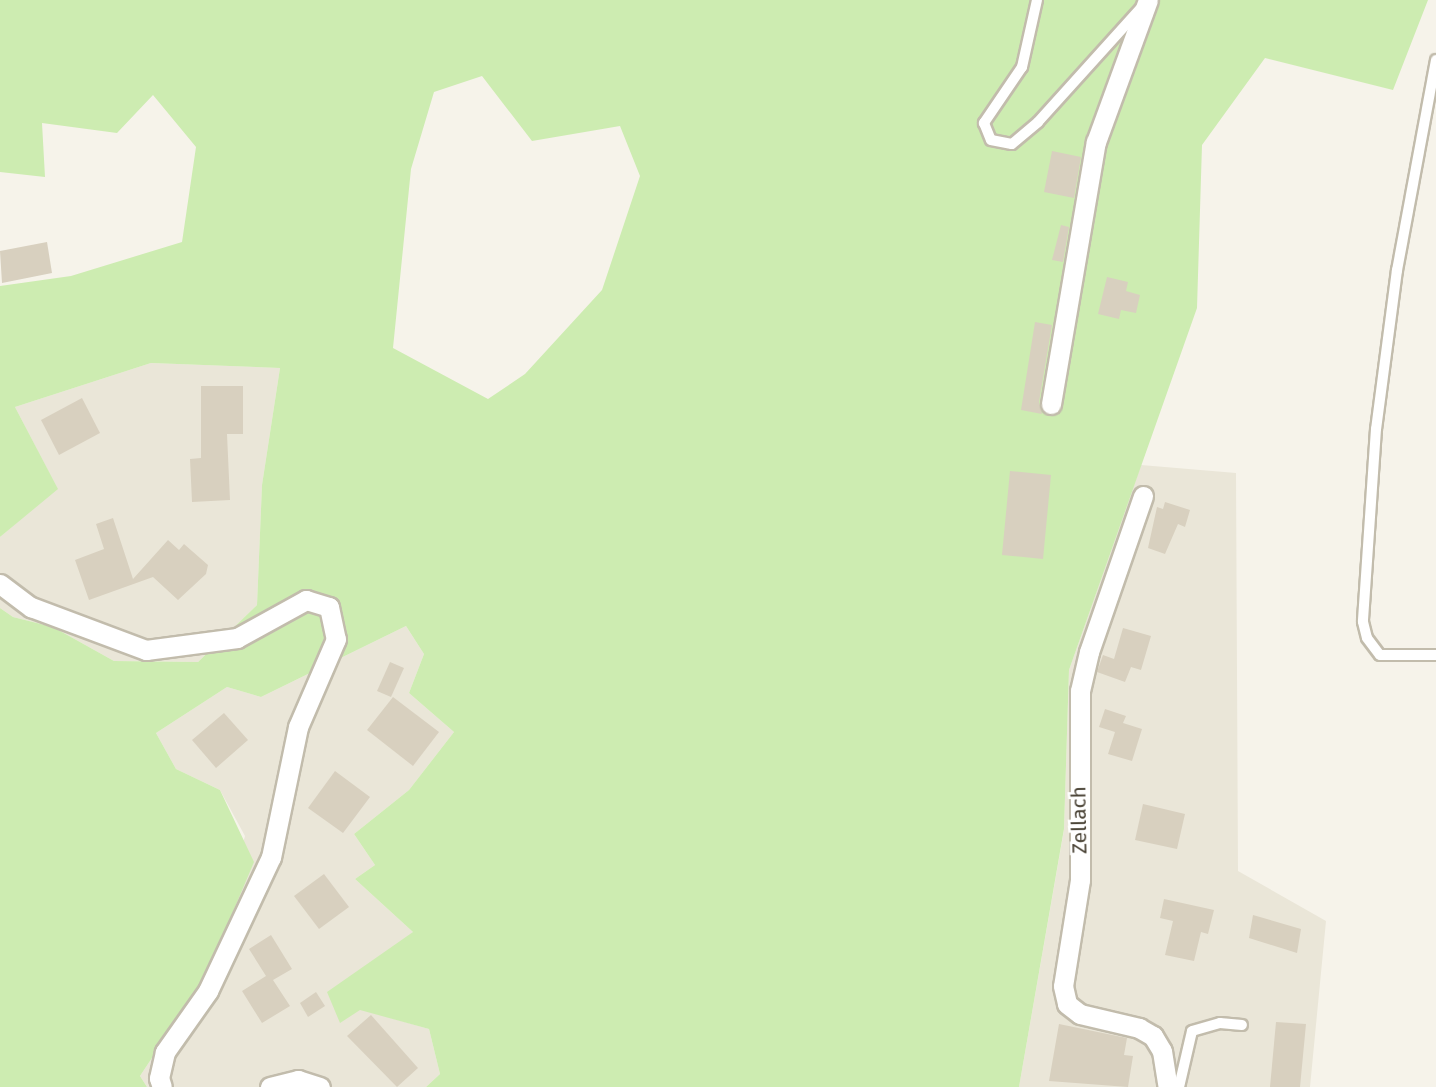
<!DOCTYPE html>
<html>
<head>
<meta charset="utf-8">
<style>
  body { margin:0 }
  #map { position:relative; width:1436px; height:1087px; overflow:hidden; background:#f6f3ea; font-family:"Fira Sans",sans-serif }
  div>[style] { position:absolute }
  .residential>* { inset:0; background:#eae6d8 }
  .green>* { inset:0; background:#cdecb1 }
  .building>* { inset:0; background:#d8d0bf }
  .roads { filter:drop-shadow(2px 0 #c2bcac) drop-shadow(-2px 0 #c2bcac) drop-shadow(0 2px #c2bcac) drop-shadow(0 -2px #c2bcac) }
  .service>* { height:10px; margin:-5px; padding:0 5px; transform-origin:5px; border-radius:5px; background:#fff }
  .minor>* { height:19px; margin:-9.5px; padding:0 9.5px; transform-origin:9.5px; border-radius:9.5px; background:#fff }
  span { translate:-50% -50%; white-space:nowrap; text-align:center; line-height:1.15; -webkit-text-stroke:5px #fff; paint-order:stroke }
  .street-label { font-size:21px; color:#4b4437 }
</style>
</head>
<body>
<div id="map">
  <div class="residential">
    <i style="clip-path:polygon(151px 363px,280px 368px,262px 485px,257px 605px,198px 662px,114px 661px,53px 627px,13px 617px,0 608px,0 537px,57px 488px,15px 407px)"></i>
    <i style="clip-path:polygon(1141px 465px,1236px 473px,1238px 871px,1326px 921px,1310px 1087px,1019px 1087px,1064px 830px,1069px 670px)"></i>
    <i style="clip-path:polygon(406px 626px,424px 654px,409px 693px,454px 732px,409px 790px,354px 834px,375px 865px,355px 879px,413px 932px,360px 1009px,429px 1029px,440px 1074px,426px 1087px,147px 1087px,140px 1076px,205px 978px,245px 836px,220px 790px,176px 769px,156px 733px,227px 687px,261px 697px)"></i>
  </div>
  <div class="green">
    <i style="clip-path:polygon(evenodd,0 0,1428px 0,1393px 90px,1265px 58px,1202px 145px,1197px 308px,1069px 670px,1064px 829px,1019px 1087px,426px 1087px,440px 1074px,429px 1029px,360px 1010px,340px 1023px,327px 992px,413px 932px,355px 879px,375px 865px,354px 834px,409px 790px,454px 732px,409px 693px,424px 654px,406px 626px,261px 697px,227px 687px,156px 733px,176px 769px,220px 790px,254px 862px,205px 978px,140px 1076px,147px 1087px,0 1087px,0 608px,13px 617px,53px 627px,114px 661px,198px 662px,257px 605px,262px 485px,280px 368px,151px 363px,15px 407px,58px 489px,0 537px,0 286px,71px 276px,182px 242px,196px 147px,153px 95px,117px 133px,42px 123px,45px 177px,0 172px,0 0,482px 76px,532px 141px,620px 126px,640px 176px,602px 290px,525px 374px,488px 399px,393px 348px,411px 169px,434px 92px,482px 76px)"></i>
  </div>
  <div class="building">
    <i style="clip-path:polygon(1052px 151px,1081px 157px,1074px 198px,1044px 192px)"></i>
    <i style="clip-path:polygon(1061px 225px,1069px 227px,1063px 262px,1052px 260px)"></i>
    <i style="clip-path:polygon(47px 242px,52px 273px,2px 283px,0 251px)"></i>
    <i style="clip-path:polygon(1107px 277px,1128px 282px,1126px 291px,1140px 295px,1136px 313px,1121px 310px,1119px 319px,1098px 314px)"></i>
    <i style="clip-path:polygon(1035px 322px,1052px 325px,1039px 402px,1042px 414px,1021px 410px)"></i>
    <i style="clip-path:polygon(201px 386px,243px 386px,243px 434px,227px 434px,230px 500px,192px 502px,190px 459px,201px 458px)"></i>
    <i style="clip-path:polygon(82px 398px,100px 433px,59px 455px,41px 420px)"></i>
    <i style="clip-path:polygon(1010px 471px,1051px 475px,1043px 559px,1002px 555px)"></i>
    <i style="clip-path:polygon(1165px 502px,1190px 510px,1185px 527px,1178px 524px,1165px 554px,1148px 548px,1157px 507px,1163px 509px)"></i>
    <i style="clip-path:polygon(113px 518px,133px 579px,168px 540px,179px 550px,184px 544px,208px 565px,206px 574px,178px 600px,153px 577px,89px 600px,75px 560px,104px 549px,96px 524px)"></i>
    <i style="clip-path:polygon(1123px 628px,1151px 636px,1141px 670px,1131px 667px,1125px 682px,1097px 672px,1103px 655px,1114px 659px)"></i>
    <i style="clip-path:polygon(390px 662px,404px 668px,391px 697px,377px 691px)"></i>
    <i style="clip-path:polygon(393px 697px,439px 732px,413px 766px,367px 730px)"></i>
    <i style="clip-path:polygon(1105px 709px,1126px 716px,1123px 723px,1142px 729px,1132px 761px,1108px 754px,1115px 732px,1099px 727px)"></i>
    <i style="clip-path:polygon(224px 713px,248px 740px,216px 768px,192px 740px)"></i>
    <i style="clip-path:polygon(335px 771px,370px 797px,343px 833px,308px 808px)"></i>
    <i style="clip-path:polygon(1143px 804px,1185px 814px,1177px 849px,1135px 840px)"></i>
    <i style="clip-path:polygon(324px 874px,349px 907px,319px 929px,294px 896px)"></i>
    <i style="clip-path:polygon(1164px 899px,1214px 910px,1208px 934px,1201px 932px,1194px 961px,1165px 955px,1173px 921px,1160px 918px)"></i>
    <i style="clip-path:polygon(1253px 915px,1301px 929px,1297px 953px,1249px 938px)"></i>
    <i style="clip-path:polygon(271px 935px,292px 969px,273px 980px,290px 1006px,262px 1023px,242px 991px,266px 976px,249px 949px)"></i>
    <i style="clip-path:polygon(316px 992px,325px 1006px,308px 1017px,300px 1003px)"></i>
    <i style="clip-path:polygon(371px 1015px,418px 1068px,397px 1087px,347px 1036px)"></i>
    <i style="clip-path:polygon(1276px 1022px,1306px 1024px,1300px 1087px,1270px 1087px)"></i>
    <i style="clip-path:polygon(1059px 1024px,1127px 1038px,1124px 1055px,1133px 1056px,1128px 1087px,1049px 1081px)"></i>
  </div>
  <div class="roads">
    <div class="service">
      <i style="left:1037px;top:0;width:69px;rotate:102.6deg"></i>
      <i style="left:1022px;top:67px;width:68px;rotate:124.2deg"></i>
      <i style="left:984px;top:123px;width:18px;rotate:68deg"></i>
      <i style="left:991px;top:140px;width:21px;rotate:11deg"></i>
      <i style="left:1012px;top:144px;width:34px;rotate:-40deg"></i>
      <i style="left:1038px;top:122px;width:152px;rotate:-47.9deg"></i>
      <i style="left:1436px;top:60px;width:214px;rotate:100.5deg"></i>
      <i style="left:1397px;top:270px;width:160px;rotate:97.5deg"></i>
      <i style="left:1376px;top:429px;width:193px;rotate:93.9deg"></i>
      <i style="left:1363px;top:622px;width:16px;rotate:76deg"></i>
      <i style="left:1367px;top:638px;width:21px;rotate:53deg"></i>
      <i style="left:1380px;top:655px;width:56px"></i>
      <i style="left:1179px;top:1087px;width:57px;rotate:-76.9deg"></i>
      <i style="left:1192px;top:1031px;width:29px;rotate:-16deg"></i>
      <i style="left:1220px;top:1023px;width:22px;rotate:5deg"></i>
    </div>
    <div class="minor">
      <i style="left:1051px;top:404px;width:266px;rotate:-80.3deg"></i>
      <i style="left:1096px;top:142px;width:151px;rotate:-69.9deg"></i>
      <i style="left:1143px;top:496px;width:165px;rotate:109.1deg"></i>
      <i style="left:1089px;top:652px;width:40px;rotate:103deg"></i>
      <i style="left:1080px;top:691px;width:189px;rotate:90deg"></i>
      <i style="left:1080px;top:880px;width:107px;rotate:99.1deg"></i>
      <i style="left:1063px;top:986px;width:18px;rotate:77deg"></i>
      <i style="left:1067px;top:1004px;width:16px;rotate:38deg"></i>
      <i style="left:1080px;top:1014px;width:61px;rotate:13.3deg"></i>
      <i style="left:1139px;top:1028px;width:16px;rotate:30deg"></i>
      <i style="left:1153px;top:1036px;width:17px;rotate:59deg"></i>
      <i style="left:1162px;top:1051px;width:36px;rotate:81deg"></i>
      <i style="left:0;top:584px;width:39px;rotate:37deg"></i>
      <i style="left:31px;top:607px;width:123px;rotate:20.5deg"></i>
      <i style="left:146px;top:650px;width:92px;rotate:-7.5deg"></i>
      <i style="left:237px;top:638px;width:79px;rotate:-28.8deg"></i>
      <i style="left:306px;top:600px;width:24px;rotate:17deg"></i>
      <i style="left:329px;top:607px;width:33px;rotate:78deg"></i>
      <i style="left:336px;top:639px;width:96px;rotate:113.4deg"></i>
      <i style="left:298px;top:727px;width:133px;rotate:101.7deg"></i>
      <i style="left:271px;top:857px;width:148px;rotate:115.2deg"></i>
      <i style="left:208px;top:991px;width:75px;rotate:125.2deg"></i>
      <i style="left:165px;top:1052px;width:27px;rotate:103deg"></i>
      <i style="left:159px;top:1078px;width:9px;rotate:72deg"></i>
      <i style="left:270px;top:1087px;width:29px;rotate:-14deg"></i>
      <i style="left:298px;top:1080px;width:23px;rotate:18deg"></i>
    </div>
  </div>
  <div class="street-label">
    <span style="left:1079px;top:820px;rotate:-91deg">Zellach</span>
  </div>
</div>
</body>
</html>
